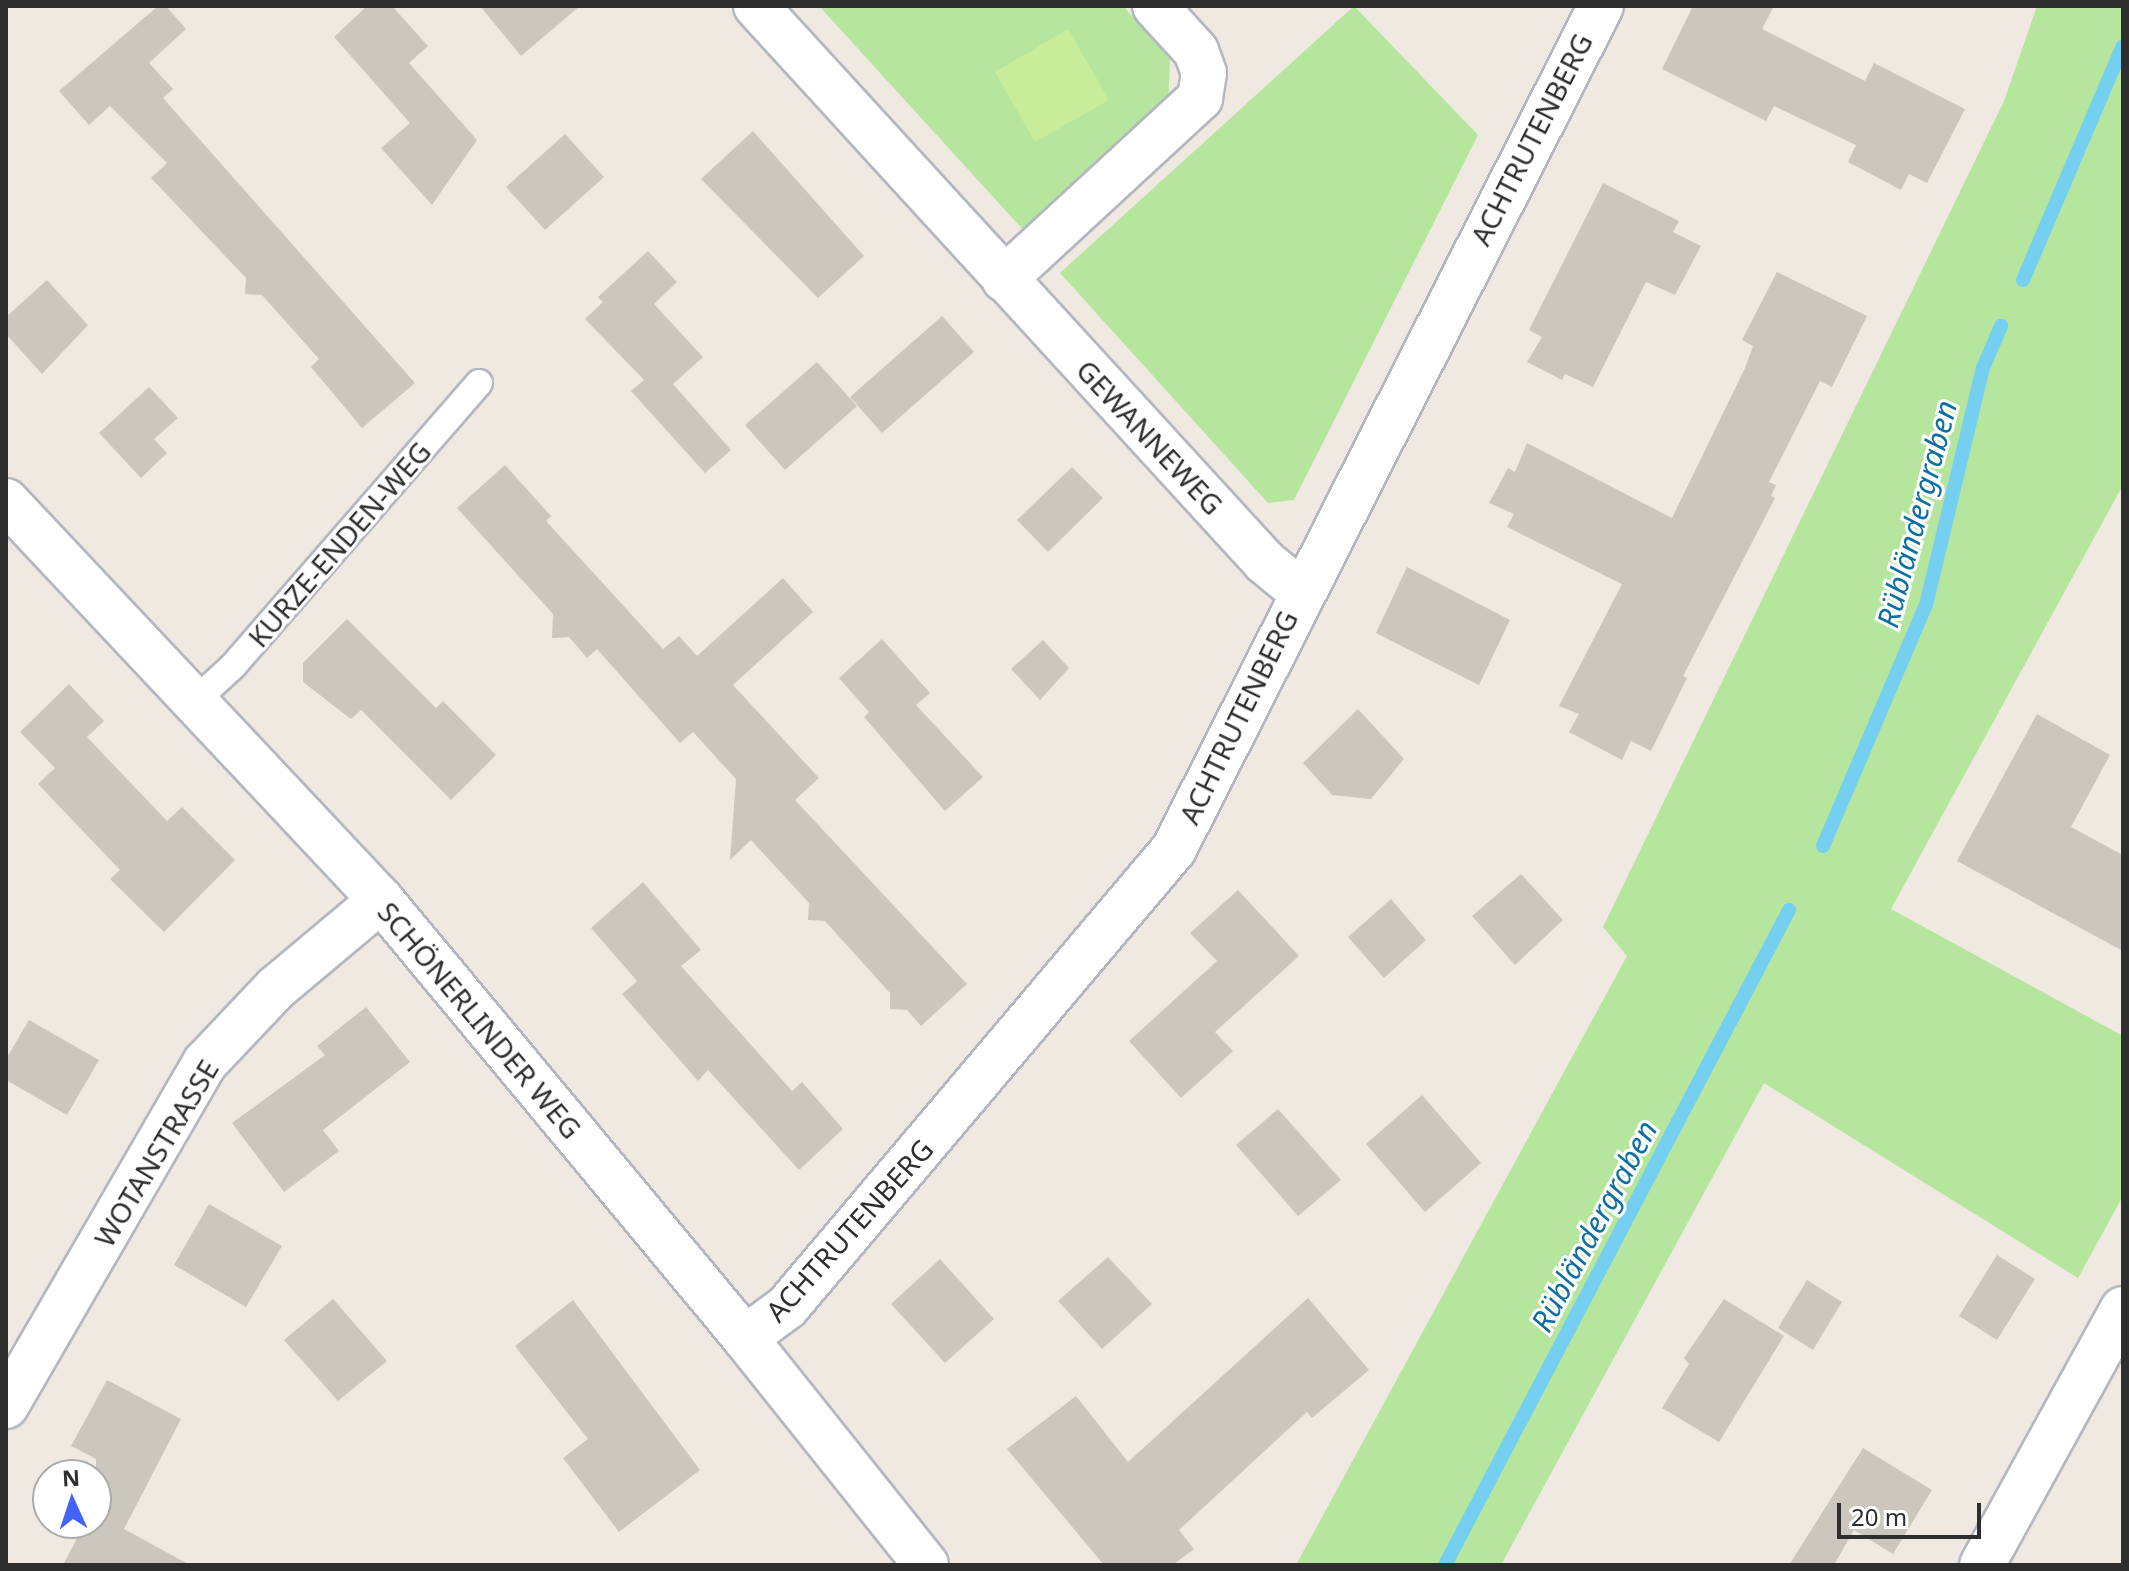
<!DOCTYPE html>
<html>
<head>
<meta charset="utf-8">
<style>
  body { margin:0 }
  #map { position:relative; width:2129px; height:1571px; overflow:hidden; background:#efe9e1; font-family:"Noto Sans",sans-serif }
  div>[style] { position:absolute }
  .green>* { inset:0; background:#b6e59e }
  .pitch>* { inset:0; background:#c9ec9a }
  .stream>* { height:14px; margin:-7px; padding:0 7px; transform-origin:7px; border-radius:7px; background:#75cff0 }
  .building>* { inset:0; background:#cbc7bf }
  .roads { filter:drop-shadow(2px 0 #b4b7c1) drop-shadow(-2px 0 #b4b7c1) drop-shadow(0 2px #b4b7c1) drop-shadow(0 -2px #b4b7c1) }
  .service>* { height:26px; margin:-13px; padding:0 13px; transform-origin:13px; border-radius:13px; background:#fff }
  .minor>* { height:44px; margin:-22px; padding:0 22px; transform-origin:22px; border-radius:22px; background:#fff }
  span { translate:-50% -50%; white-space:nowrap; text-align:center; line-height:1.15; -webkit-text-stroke:6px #fff; paint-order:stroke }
  .street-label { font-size:28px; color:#2e2e2e }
  .water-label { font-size:30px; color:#0d6fa3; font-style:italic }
  .frame { position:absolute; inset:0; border:8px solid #2e2e2e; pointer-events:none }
  .north { position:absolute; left:32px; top:1459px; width:80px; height:80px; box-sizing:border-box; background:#fff; border:2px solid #ababab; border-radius:50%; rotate:357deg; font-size:22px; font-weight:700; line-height:32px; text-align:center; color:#2e2e2e }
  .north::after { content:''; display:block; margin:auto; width:28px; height:36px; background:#4264fb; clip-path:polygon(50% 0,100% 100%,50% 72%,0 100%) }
  .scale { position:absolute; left:1837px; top:1503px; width:144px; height:36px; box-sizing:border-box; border:4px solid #2e2e2e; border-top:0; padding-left:10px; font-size:24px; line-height:28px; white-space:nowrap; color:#2e2e2e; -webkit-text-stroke:6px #fff; paint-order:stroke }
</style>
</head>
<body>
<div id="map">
  <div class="green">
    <i style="clip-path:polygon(819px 6px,1123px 6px,1170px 58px,1168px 108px,1027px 234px)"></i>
    <i style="clip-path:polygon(1354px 6px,1478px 135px,1294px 500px,1268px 503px,1060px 273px)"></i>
    <i style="clip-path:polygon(2037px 6px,2123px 6px,2123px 485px,1891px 909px,2123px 1036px,2123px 1196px,2078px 1278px,1764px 1083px,1501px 1565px,1296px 1565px,1627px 956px,1603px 927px,2004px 101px)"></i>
  </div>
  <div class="pitch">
    <i style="clip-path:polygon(1068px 29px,1109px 100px,1035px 142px,995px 72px)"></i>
  </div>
  <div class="stream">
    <i style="left:2023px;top:280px;width:254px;rotate:-66.9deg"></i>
    <i style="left:1823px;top:846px;width:262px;rotate:-66.9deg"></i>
    <i style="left:1926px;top:605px;width:244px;rotate:-76.5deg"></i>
    <i style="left:1983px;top:368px;width:46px;rotate:-66.8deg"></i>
    <i style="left:1445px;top:1565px;width:740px;rotate:-62.29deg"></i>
  </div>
  <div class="building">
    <i style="clip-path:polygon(158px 6px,166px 6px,186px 29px,149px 63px,173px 89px,163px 98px,415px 383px,362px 428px,311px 367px,319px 359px,262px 295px,245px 294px,246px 278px,151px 178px,167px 163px,110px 106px,89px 125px,59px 91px)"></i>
    <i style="clip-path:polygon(367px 6px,392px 6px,428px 46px,409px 63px,477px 140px,432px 205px,381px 148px,410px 123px,334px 37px)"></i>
    <i style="clip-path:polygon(480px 6px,580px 6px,521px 56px)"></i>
    <i style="clip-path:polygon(1693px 6px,1774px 6px,1762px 29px,1865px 81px,1874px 63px,1965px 109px,1927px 183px,1909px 174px,1901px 190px,1848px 162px,1856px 145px,1774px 106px,1766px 121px,1662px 69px)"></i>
    <i style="clip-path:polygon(753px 131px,864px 256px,818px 298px,701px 179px)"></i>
    <i style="clip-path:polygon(565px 134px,604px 177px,545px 230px,506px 187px)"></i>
    <i style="clip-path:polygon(1603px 183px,1679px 221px,1673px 232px,1701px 246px,1675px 295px,1646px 282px,1593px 387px,1565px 374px,1562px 380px,1527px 362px,1542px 337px,1529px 330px)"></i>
    <i style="clip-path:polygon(648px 251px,677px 282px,654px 304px,703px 357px,673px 384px,731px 450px,705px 473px,631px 391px,644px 380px,585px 319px,603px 302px,598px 297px)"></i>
    <i style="clip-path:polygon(1777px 272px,1867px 316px,1832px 387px,1820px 381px,1769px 482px,1776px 485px,1771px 496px,1775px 498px,1683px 676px,1687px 678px,1651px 751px,1631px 741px,1622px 760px,1569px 732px,1579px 714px,1559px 706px,1622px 584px,1507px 527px,1514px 514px,1489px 503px,1508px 468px,1515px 472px,1527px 443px,1672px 518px,1745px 368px,1753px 346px,1742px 340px)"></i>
    <i style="clip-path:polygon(47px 280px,88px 325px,42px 374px,6px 334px,6px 317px)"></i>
    <i style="clip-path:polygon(942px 316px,974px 352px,882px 433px,850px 397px)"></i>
    <i style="clip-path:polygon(817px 362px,857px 406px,785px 470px,745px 425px)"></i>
    <i style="clip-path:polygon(149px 387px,178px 418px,154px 439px,167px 453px,141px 478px,99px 433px)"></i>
    <i style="clip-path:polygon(505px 465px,551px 516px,546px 521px,663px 649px,679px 636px,697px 656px,783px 578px,813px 612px,733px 685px,819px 778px,795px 800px,967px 984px,921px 1026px,907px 1010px,890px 1009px,890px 993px,825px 921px,808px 920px,809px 903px,751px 840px,730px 860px,736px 779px,693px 732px,680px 743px,597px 649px,587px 658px,569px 637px,552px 638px,553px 614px,457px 508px)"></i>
    <i style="clip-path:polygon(1072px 467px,1103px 498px,1048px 552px,1017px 520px)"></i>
    <i style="clip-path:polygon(1407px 567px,1510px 620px,1479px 685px,1376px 633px)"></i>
    <i style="clip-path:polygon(347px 619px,436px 708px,443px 701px,496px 755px,451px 800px,361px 710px,351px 719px,303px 682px,303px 663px)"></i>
    <i style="clip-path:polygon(882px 639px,930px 693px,916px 705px,983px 777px,945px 811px,864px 717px,869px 712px,839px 678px)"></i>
    <i style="clip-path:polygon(1043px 640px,1069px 668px,1040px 700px,1011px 669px)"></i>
    <i style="clip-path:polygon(69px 684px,104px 721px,87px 737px,167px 821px,182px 807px,235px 860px,164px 932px,110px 879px,120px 870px,38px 784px,55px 768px,20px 732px)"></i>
    <i style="clip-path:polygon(1358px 709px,1404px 759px,1371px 799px,1332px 795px,1303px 763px)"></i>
    <i style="clip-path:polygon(2037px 714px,2110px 755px,2071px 827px,2123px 855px,2123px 951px,1957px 861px)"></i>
    <i style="clip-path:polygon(1521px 874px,1563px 920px,1515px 965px,1472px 916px)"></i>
    <i style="clip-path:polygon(643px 882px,701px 950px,681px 966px,792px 1091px,802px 1082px,843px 1129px,799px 1170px,708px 1070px,698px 1081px,622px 994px,637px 981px,591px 928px)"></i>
    <i style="clip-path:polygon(1238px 890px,1299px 956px,1215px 1032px,1233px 1051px,1181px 1098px,1129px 1041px,1217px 961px,1190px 933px)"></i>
    <i style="clip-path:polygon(1391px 899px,1426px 940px,1384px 978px,1348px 937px)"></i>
    <i style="clip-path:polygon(366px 1007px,410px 1062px,323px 1130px,339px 1151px,284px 1192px,232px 1123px,325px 1055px,317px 1046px)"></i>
    <i style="clip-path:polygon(29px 1020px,99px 1060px,67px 1115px,6px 1080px,6px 1059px)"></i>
    <i style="clip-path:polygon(1422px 1095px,1481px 1163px,1425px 1212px,1366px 1144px)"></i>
    <i style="clip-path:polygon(1278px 1109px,1341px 1180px,1298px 1216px,1236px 1145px)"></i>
    <i style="clip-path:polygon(209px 1204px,282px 1246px,246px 1307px,174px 1265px)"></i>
    <i style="clip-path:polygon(1997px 1255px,2035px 1279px,1997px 1340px,1959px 1316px)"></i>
    <i style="clip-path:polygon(1108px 1257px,1152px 1304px,1102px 1349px,1058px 1301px)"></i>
    <i style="clip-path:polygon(940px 1259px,994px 1319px,945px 1363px,891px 1304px)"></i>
    <i style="clip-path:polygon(1807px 1280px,1842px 1302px,1813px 1350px,1778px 1328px)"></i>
    <i style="clip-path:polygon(1308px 1298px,1369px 1370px,1312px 1418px,1307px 1412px,1179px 1530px,1194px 1549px,1173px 1565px,1104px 1565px,1007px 1449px,1076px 1396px,1128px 1462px)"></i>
    <i style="clip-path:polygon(333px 1299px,387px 1361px,338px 1401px,284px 1340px)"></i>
    <i style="clip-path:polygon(1724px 1299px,1784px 1336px,1719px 1442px,1662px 1408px,1689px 1364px,1684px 1358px)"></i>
    <i style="clip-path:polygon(573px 1300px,700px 1470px,619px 1532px,563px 1458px,588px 1439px,515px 1346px)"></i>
    <i style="clip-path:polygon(107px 1380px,181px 1419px,124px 1529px,190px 1565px,63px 1565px,85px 1523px,96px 1523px,96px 1459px,71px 1446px)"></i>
    <i style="clip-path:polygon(1863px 1448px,1932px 1490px,1893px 1554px,1854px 1530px,1834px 1565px,1789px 1565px)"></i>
  </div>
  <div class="roads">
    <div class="service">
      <i style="left:195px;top:701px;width:52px;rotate:-42.6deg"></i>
      <i style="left:233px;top:666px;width:375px;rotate:-49deg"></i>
    </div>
    <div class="minor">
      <i style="left:756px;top:6px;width:754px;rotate:47.53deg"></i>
      <i style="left:1265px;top:562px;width:45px;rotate:39.6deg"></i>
      <i style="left:1004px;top:279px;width:267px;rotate:-42.7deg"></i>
      <i style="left:1200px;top:98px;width:25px;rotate:-81deg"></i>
      <i style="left:1204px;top:73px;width:23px;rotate:-110deg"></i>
      <i style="left:1196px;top:51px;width:61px;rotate:-132.3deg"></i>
      <i style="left:6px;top:501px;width:548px;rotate:46.78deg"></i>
      <i style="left:381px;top:900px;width:570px;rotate:50.27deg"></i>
      <i style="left:745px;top:1338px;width:290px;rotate:51.4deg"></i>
      <i style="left:745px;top:1338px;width:52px;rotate:-36.4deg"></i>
      <i style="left:787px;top:1307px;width:600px;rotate:-49.8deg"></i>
      <i style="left:1174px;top:849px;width:945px;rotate:-63.14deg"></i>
      <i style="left:6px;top:1406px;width:397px;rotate:-59.9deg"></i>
      <i style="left:205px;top:1063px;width:103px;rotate:-46.6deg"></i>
      <i style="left:276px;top:988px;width:137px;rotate:-40deg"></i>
      <i style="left:1982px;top:1565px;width:292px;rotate:-61.2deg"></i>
    </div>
  </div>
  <div class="street-label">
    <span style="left:1531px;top:139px;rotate:-63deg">ACHTRUTENBERG</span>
    <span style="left:1150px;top:437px;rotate:47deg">GEWANNEWEG</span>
    <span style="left:339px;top:544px;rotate:-49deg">KURZE-ENDEN-WEG</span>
    <span style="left:1238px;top:717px;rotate:-64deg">ACHTRUTENBERG</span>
    <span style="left:480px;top:1020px;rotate:50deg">SCHÖNERLINDER WEG</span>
    <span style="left:156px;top:1153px;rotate:-59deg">WOTANSTRASSE</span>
    <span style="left:849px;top:1230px;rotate:-48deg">ACHTRUTENBERG</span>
  </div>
  <div class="water-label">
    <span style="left:1917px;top:514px;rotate:-75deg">Rübländergraben</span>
    <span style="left:1594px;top:1226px;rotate:-62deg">Rübländergraben</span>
  </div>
  <div class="frame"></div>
  <div class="north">N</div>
  <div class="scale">20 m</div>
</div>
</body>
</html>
